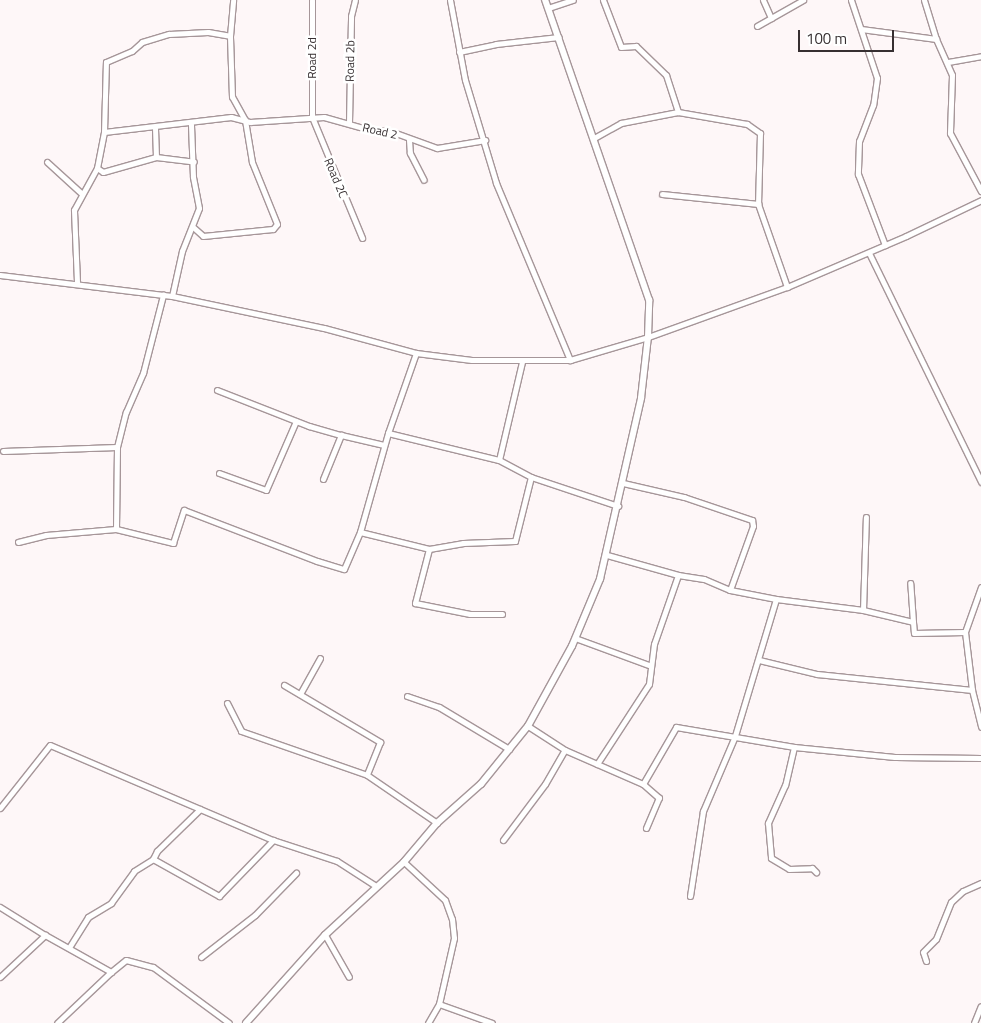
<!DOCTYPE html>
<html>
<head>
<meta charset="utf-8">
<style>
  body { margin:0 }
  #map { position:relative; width:981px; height:1023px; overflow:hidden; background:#fef7f8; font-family:"Titillium Web",sans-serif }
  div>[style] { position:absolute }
  .roads { filter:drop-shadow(1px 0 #a69699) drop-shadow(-1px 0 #a69699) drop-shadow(0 1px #a69699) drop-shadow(0 -1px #a69699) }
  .minor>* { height:5px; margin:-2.5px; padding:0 2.5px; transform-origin:2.5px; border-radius:2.5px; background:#fff }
  .tertiary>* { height:6px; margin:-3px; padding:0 3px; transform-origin:3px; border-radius:3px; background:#fff }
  span { translate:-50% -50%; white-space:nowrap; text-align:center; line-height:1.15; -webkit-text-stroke:5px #fff; paint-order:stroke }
  .street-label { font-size:12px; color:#362f31 }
  .scale { position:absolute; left:798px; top:30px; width:96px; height:22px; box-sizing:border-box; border:2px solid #362f31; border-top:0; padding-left:6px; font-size:15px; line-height:18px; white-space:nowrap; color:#362f31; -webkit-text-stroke:4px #fff; paint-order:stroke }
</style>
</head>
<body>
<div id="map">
  <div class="roads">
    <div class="minor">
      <i style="left:312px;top:0;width:117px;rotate:90deg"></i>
      <i style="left:312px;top:117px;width:131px;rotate:67.5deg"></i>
      <i style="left:450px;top:0;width:81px;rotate:79.4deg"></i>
      <i style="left:465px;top:80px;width:108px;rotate:73.2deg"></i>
      <i style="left:496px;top:183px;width:192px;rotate:67.3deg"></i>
      <i style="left:603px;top:0;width:50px;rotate:69deg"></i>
      <i style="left:621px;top:47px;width:15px;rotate:-4deg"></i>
      <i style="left:636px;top:46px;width:42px;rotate:44deg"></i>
      <i style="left:666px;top:75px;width:39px;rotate:72deg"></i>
      <i style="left:678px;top:112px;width:70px;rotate:9.9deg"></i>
      <i style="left:747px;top:124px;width:16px;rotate:35deg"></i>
      <i style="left:760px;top:133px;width:71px;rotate:91.6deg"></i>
      <i style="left:758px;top:204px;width:88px;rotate:70.7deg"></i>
      <i style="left:763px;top:0;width:20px;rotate:66deg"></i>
      <i style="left:851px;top:0;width:82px;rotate:71.6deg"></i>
      <i style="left:877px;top:78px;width:27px;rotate:98deg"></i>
      <i style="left:873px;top:105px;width:39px;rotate:111deg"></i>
      <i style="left:859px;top:141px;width:33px;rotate:92deg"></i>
      <i style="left:858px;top:174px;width:76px;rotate:69.2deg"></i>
      <i style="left:924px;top:0;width:41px;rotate:72.9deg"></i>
      <i style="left:936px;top:39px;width:39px;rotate:66deg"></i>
      <i style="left:952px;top:75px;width:58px;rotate:92deg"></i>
      <i style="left:950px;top:133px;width:66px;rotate:61.9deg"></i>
      <i style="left:548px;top:8px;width:26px;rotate:-18deg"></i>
      <i style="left:757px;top:26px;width:53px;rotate:-29.5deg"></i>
      <i style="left:861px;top:29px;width:76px;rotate:7.6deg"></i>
      <i style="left:459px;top:52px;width:38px;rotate:-12deg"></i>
      <i style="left:496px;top:44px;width:63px;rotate:-6.3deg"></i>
      <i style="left:948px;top:62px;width:34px;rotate:-10deg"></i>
      <i style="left:349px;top:123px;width:107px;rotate:-88.9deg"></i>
      <i style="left:351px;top:16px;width:16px;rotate:-76deg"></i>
      <i style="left:155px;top:128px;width:29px;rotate:88deg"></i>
      <i style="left:104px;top:132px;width:128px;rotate:-6.7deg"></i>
      <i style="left:231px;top:117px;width:20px;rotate:15deg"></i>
      <i style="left:250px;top:122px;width:74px;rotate:-3.9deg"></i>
      <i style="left:324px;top:117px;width:41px;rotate:15.8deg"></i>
      <i style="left:363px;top:128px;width:30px;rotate:8deg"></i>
      <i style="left:393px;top:132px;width:47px;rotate:20deg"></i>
      <i style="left:437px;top:148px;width:49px;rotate:-9.5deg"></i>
      <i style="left:594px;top:138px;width:31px;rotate:-29deg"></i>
      <i style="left:621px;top:123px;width:58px;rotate:-10.9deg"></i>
      <i style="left:409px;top:140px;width:13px;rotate:86deg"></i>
      <i style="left:410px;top:153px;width:30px;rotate:63deg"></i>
      <i style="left:47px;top:162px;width:47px;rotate:42.4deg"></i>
      <i style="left:97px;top:168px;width:37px;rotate:-79deg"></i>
      <i style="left:104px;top:132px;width:70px;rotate:-88.4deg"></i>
      <i style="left:106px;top:62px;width:28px;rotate:-23deg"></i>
      <i style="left:132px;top:51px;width:13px;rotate:-42deg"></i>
      <i style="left:142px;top:42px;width:28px;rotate:-17deg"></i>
      <i style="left:169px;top:34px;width:39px;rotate:-3deg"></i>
      <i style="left:208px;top:32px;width:22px;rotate:10deg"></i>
      <i style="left:230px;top:36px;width:36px;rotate:-85deg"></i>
      <i style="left:662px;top:194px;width:97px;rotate:5.9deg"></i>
      <i style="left:193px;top:227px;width:13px;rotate:42deg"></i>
      <i style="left:203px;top:236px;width:70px;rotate:-5.7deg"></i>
      <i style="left:273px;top:229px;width:6px;rotate:-51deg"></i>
      <i style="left:277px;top:224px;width:67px;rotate:-112deg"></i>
      <i style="left:252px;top:162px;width:43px;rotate:-99.5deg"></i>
      <i style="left:245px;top:120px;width:26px;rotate:-119deg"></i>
      <i style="left:232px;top:97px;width:61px;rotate:-91.9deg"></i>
      <i style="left:869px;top:253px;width:255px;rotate:63.9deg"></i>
      <i style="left:0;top:275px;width:173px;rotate:7deg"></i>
      <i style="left:172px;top:296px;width:155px;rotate:11.9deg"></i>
      <i style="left:324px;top:328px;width:95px;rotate:15.2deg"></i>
      <i style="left:416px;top:353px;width:56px;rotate:7.1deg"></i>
      <i style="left:472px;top:360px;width:98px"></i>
      <i style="left:570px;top:360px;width:81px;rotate:-16.4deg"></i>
      <i style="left:648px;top:337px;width:148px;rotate:-19.8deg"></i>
      <i style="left:787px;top:287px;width:129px;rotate:-23.2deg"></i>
      <i style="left:906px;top:236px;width:83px;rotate:-25.6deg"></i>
      <i style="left:77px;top:282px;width:72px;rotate:-92.4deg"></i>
      <i style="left:74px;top:210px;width:48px;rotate:-61.3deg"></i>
      <i style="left:97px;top:168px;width:7px;rotate:34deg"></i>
      <i style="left:103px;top:172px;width:55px;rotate:-15.8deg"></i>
      <i style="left:156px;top:157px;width:38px;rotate:7deg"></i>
      <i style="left:172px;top:296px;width:46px;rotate:-77.5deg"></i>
      <i style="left:182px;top:251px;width:46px;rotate:-68.4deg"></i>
      <i style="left:199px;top:208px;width:32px;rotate:-101deg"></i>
      <i style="left:193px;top:177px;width:53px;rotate:-92.2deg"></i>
      <i style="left:217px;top:390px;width:99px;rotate:21.4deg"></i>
      <i style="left:309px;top:426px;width:33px;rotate:16deg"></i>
      <i style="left:388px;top:433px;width:114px;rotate:13.7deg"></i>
      <i style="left:499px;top:460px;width:36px;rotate:28deg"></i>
      <i style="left:531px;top:477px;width:92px;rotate:18.4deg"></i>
      <i style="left:3px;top:451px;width:114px;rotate:-2deg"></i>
      <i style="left:499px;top:460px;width:101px;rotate:-76.8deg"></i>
      <i style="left:219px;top:473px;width:50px;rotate:19.9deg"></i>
      <i style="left:266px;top:490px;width:75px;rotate:-66.5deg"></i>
      <i style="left:323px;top:479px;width:48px;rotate:-67.8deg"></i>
      <i style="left:341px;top:435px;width:44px;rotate:13.1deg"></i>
      <i style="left:623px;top:483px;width:63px;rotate:12.9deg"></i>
      <i style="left:684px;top:497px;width:72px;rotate:18.7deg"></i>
      <i style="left:752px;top:520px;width:6px;rotate:81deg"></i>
      <i style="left:753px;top:526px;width:68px;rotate:109.8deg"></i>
      <i style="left:116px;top:529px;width:82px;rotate:-89.3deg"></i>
      <i style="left:117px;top:447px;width:36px;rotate:-76deg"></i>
      <i style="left:126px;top:412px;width:43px;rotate:-66.4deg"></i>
      <i style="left:143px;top:373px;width:81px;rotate:-75.6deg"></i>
      <i style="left:360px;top:532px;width:71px;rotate:13.8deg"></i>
      <i style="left:429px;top:549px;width:35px;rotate:-10deg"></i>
      <i style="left:463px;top:543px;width:52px;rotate:-2.2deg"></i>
      <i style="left:515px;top:541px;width:66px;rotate:-76deg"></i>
      <i style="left:18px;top:542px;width:29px;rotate:-14deg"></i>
      <i style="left:46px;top:535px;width:70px;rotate:-4.9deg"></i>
      <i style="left:116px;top:529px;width:59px;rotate:13.8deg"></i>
      <i style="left:173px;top:543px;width:35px;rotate:-72deg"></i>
      <i style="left:184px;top:510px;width:142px;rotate:21deg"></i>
      <i style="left:317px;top:561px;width:28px;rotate:17deg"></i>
      <i style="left:344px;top:569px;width:40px;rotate:-66.6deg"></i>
      <i style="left:360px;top:532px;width:103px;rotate:-74.2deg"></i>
      <i style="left:388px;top:433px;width:85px;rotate:-70.7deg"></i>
      <i style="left:429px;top:549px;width:56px;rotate:104.5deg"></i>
      <i style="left:415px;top:603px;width:56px;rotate:11.3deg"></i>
      <i style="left:470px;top:614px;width:32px"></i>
      <i style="left:607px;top:555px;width:74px;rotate:15.7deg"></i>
      <i style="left:678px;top:575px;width:26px;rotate:9deg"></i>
      <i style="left:704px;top:579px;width:28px;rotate:23deg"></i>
      <i style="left:730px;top:590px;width:47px;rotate:11.1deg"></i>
      <i style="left:776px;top:599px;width:143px;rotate:106.7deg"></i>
      <i style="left:735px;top:736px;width:82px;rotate:113.1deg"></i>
      <i style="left:703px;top:811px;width:86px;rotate:98.7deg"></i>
      <i style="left:981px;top:587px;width:48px;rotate:109.6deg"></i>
      <i style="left:965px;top:632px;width:58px;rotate:83.1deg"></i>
      <i style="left:972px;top:690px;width:38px;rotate:76deg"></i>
      <i style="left:776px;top:599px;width:88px;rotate:7.2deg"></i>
      <i style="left:863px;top:610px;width:93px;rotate:-88.2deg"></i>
      <i style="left:863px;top:610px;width:51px;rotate:13.5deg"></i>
      <i style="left:913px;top:622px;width:39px;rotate:-94deg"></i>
      <i style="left:913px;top:622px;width:11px;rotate:85deg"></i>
      <i style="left:914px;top:633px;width:51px;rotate:-1.1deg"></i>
      <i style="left:575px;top:638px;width:81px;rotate:20.2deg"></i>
      <i style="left:759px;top:660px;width:60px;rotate:13.6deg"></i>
      <i style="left:817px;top:674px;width:156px;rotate:5.9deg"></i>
      <i style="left:284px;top:685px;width:112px;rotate:30.7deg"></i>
      <i style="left:380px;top:742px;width:35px;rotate:112deg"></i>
      <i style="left:367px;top:775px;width:85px;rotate:34.4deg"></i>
      <i style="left:300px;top:694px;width:41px;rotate:-60.9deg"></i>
      <i style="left:407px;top:696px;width:34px;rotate:19deg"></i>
      <i style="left:439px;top:707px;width:82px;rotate:31deg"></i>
      <i style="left:227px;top:703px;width:31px;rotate:63deg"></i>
      <i style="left:241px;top:731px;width:133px;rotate:19.2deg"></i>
      <i style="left:794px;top:747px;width:101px;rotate:5.7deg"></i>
      <i style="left:895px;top:757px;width:86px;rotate:0.7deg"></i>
      <i style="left:565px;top:750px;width:85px;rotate:23.6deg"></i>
      <i style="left:597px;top:764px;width:95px;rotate:-57deg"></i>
      <i style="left:649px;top:684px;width:40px;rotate:-82.9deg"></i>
      <i style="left:654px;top:644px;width:73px;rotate:-70.8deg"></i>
      <i style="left:0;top:808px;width:80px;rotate:-51.6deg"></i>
      <i style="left:50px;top:745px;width:242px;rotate:23.1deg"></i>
      <i style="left:273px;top:840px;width:67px;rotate:18.2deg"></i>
      <i style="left:337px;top:861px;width:46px;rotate:32.7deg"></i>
      <i style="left:646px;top:828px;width:33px;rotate:-67deg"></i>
      <i style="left:659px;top:798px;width:21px;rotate:-139deg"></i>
      <i style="left:643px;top:784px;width:66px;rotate:-59.9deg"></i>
      <i style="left:676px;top:727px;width:120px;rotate:9.6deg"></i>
      <i style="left:794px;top:747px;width:39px;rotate:103deg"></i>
      <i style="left:785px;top:785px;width:42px;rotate:114.1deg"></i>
      <i style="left:768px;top:823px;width:35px;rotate:85deg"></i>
      <i style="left:771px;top:858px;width:21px;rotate:31deg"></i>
      <i style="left:789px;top:869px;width:23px;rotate:-2deg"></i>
      <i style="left:812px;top:868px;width:6px;rotate:45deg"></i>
      <i style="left:503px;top:840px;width:70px;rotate:-53.1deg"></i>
      <i style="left:545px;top:784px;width:39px;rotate:-60deg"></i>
      <i style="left:565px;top:750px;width:44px;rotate:-147deg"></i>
      <i style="left:153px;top:859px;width:76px;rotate:29.3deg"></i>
      <i style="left:219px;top:896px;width:78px;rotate:-46deg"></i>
      <i style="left:404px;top:862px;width:56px;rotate:42.8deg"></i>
      <i style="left:445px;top:900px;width:20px;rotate:70deg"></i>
      <i style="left:452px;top:919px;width:19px;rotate:84deg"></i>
      <i style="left:454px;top:938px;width:68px;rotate:102.8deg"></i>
      <i style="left:439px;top:1004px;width:22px;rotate:120deg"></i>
      <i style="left:0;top:907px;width:53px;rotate:31.9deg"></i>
      <i style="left:325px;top:935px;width:48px;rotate:60.3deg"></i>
      <i style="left:70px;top:946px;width:34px;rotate:-58deg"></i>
      <i style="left:88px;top:917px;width:27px;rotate:-31deg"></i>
      <i style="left:111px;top:903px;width:39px;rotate:-54deg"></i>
      <i style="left:134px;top:871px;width:22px;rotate:-32deg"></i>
      <i style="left:153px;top:859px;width:9px;rotate:-63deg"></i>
      <i style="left:157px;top:851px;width:60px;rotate:-44.3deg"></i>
      <i style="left:201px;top:957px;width:68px;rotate:-37.9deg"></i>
      <i style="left:255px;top:915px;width:59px;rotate:-45.7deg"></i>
      <i style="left:926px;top:961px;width:9px;rotate:-108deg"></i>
      <i style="left:923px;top:952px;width:18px;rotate:-45deg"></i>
      <i style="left:936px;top:939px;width:40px;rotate:-68deg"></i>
      <i style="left:951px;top:902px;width:16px;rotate:-43deg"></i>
      <i style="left:963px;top:891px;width:20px;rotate:-24deg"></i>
      <i style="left:0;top:977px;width:62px;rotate:-43deg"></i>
      <i style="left:45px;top:935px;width:76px;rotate:29.3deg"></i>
      <i style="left:111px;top:972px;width:19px;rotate:-39deg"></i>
      <i style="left:126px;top:960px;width:28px;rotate:15deg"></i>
      <i style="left:153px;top:967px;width:94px;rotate:36.4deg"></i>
      <i style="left:439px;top:1004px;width:56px;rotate:19.7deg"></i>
      <i style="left:57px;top:1023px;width:74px;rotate:-43.4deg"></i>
      <i style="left:974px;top:1023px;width:18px;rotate:-68deg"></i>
    </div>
    <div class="tertiary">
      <i style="left:246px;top:1023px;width:118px;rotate:-48.1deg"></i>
      <i style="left:325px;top:935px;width:108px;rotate:-42.7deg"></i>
      <i style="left:404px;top:862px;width:51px;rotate:-49.8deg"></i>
      <i style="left:437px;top:823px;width:59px;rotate:-41.6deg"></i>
      <i style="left:481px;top:784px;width:75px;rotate:-51deg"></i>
      <i style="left:528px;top:726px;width:91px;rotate:-61.2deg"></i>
      <i style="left:572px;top:646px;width:73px;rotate:-67.3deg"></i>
      <i style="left:600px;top:579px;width:186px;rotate:-77.2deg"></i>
      <i style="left:641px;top:398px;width:61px;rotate:-83.5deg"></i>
      <i style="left:648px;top:337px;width:37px;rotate:-88deg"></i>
      <i style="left:649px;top:300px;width:318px;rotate:-109.1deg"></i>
    </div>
  </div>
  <div class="street-label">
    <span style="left:312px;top:58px;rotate:-90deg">Road 2d</span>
    <span style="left:350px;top:61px;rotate:-89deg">Road 2b</span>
    <span style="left:380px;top:131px;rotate:13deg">Road 2</span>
    <span style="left:336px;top:178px;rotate:67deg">Road 2C</span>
  </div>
  <div class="scale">100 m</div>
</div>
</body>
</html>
